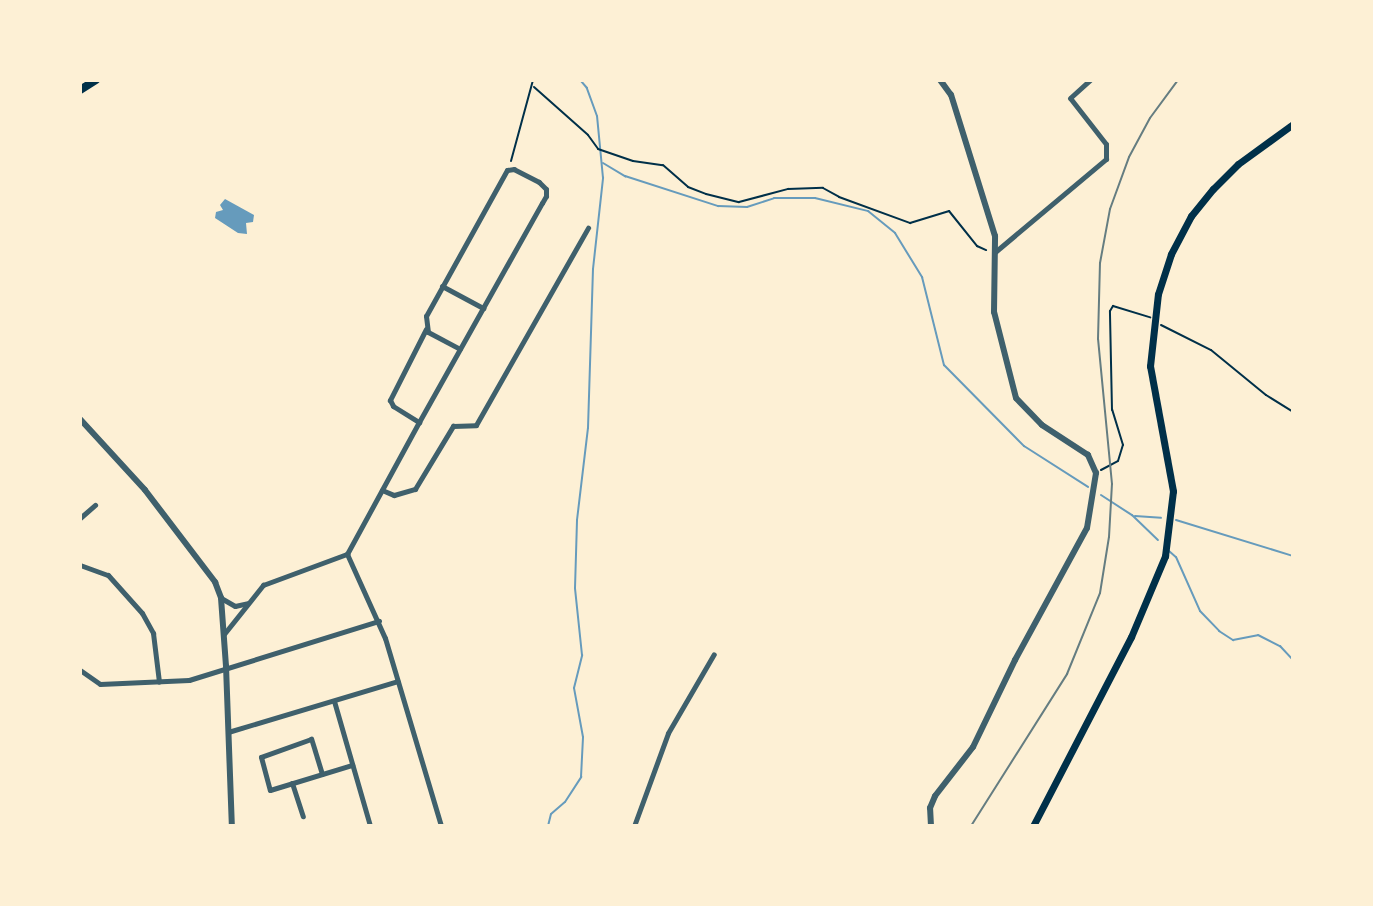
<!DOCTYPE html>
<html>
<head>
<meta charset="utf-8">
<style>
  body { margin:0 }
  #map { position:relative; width:1373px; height:906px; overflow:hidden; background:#fdf0d5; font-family:Karla,sans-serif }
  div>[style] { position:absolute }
  .water>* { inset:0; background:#669bbc }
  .stream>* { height:2px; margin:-1px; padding:0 1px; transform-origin:1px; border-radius:1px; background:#669bbc }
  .path>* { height:2px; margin:-1px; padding:0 1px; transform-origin:1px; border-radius:1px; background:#003049 }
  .minor>* { height:5px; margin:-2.5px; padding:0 2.5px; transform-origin:2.5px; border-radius:2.5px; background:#3f606c }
  .tertiary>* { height:6px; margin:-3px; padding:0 3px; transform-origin:3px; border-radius:3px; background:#3f606c }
  .secondary>* { height:7px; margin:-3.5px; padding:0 3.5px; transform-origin:3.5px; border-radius:3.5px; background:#003049 }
  .primary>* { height:8px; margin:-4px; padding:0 4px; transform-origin:4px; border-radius:4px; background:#003049 }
  .rail>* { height:2px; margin:-1px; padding:0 1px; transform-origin:1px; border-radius:1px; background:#657d81 }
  span { translate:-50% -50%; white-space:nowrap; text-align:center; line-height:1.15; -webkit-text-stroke:6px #fdf0d5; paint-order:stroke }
  .frame { position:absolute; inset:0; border:82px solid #fdf0d5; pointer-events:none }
</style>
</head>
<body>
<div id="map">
  <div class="water">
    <i style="clip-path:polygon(225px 199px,254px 215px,253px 222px,246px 223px,247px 234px,238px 233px,215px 218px,216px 212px,223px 210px,220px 205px)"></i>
  </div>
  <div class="stream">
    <i style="left:603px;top:163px;width:26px;rotate:31deg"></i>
    <i style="left:625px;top:176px;width:98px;rotate:17.9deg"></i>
    <i style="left:718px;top:206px;width:29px;rotate:2deg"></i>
    <i style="left:747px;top:207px;width:28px;rotate:-18deg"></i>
    <i style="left:774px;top:198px;width:41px"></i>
    <i style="left:815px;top:198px;width:55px;rotate:13.8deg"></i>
    <i style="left:868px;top:211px;width:35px;rotate:39deg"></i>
    <i style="left:895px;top:233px;width:52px;rotate:58.5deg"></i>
    <i style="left:922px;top:277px;width:91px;rotate:76deg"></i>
    <i style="left:944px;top:365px;width:114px;rotate:45.4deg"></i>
    <i style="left:1024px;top:446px;width:76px;rotate:32.6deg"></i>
    <i style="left:1101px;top:495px;width:37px;rotate:33deg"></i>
    <i style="left:1132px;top:515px;width:36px;rotate:44deg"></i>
    <i style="left:1135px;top:516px;width:26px;rotate:4deg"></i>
    <i style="left:1176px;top:520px;width:122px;rotate:17.1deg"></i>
    <i style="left:1169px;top:551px;width:9px;rotate:41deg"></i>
    <i style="left:1176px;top:557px;width:59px;rotate:66deg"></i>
    <i style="left:1200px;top:611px;width:28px;rotate:46deg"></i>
    <i style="left:1219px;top:631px;width:17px;rotate:33deg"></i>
    <i style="left:1233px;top:640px;width:25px;rotate:-11deg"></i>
    <i style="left:1258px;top:635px;width:25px;rotate:27deg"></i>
    <i style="left:1280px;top:646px;width:19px;rotate:47deg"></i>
    <i style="left:548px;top:826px;width:12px;rotate:-76deg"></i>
    <i style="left:551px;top:814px;width:18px;rotate:-41deg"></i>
    <i style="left:565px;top:802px;width:30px;rotate:-57deg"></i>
    <i style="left:581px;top:777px;width:40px;rotate:-87.1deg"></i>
    <i style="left:583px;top:737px;width:50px;rotate:-100.4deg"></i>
    <i style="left:574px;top:688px;width:34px;rotate:-76deg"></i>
    <i style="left:582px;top:655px;width:67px;rotate:-96deg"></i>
    <i style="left:575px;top:588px;width:68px;rotate:-88.3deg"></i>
    <i style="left:577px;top:520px;width:93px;rotate:-83.2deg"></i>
    <i style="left:588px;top:428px;width:159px;rotate:-88.2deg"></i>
    <i style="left:593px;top:269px;width:92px;rotate:-83.7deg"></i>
    <i style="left:603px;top:178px;width:62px;rotate:-95.5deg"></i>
    <i style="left:597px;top:116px;width:30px;rotate:-110deg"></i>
    <i style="left:587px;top:88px;width:11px;rotate:-131deg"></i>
  </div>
  <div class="path">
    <i style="left:534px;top:87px;width:72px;rotate:41.6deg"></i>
    <i style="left:588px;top:135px;width:17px;rotate:54deg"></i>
    <i style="left:598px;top:149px;width:37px;rotate:19deg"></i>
    <i style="left:633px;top:161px;width:30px;rotate:8deg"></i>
    <i style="left:663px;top:165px;width:33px;rotate:41deg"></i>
    <i style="left:688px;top:187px;width:19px;rotate:21deg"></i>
    <i style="left:706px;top:194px;width:34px;rotate:14deg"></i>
    <i style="left:739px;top:202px;width:51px;rotate:-14.9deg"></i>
    <i style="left:788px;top:189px;width:35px;rotate:-2deg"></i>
    <i style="left:823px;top:188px;width:18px;rotate:29deg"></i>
    <i style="left:839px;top:197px;width:76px;rotate:20.1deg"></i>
    <i style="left:910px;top:223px;width:41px;rotate:-17.1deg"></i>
    <i style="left:949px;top:211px;width:45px;rotate:51.3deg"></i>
    <i style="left:977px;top:246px;width:10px;rotate:24deg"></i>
    <i style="left:511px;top:161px;width:84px;rotate:-74.8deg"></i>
    <i style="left:1161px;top:325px;width:56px;rotate:26.6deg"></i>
    <i style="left:1211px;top:350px;width:71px;rotate:39.3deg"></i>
    <i style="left:1266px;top:395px;width:32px;rotate:32deg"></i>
    <i style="left:1101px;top:470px;width:19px;rotate:-28deg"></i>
    <i style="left:1118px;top:461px;width:17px;rotate:-73deg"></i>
    <i style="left:1123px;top:445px;width:37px;rotate:-107deg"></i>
    <i style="left:1112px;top:410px;width:99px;rotate:-91.2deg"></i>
    <i style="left:1110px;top:311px;width:6px;rotate:-59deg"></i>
    <i style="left:1113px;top:306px;width:39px;rotate:17deg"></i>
  </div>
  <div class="minor">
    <i style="left:995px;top:252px;width:145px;rotate:-40deg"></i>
    <i style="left:1106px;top:159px;width:15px;rotate:-90deg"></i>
    <i style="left:1106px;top:144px;width:58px;rotate:-128deg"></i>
    <i style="left:1070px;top:98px;width:27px;rotate:-42deg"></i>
    <i style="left:442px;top:286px;width:47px;rotate:28.2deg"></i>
    <i style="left:426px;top:329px;width:80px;rotate:116.9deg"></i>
    <i style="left:390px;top:400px;width:7px;rotate:63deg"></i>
    <i style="left:393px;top:406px;width:31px;rotate:32deg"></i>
    <i style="left:419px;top:422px;width:251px;rotate:-60.7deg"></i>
    <i style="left:542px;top:203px;width:8px;rotate:-60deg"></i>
    <i style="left:546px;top:196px;width:7px;rotate:-90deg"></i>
    <i style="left:546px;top:189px;width:10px;rotate:-135deg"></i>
    <i style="left:539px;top:182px;width:28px;rotate:-153deg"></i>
    <i style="left:514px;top:169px;width:7px;rotate:172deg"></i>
    <i style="left:507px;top:170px;width:167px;rotate:119deg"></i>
    <i style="left:426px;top:316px;width:16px;rotate:83deg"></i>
    <i style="left:428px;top:332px;width:36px;rotate:28deg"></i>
    <i style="left:382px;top:490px;width:13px;rotate:23deg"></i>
    <i style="left:394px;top:495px;width:22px;rotate:-16deg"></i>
    <i style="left:415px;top:489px;width:74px;rotate:-58.9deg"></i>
    <i style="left:453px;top:426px;width:23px;rotate:-2deg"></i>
    <i style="left:476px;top:425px;width:227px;rotate:-60.4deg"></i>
    <i style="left:80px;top:518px;width:20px;rotate:-41deg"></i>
    <i style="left:347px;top:554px;width:92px;rotate:65.7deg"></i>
    <i style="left:385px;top:638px;width:196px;rotate:73.4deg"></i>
    <i style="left:80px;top:565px;width:30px;rotate:20deg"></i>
    <i style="left:108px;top:575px;width:51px;rotate:48.2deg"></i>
    <i style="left:142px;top:613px;width:23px;rotate:61deg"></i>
    <i style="left:153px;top:633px;width:49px;rotate:83deg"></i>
    <i style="left:221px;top:598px;width:16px;rotate:30deg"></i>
    <i style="left:235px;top:606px;width:13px;rotate:-13deg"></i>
    <i style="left:224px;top:634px;width:63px;rotate:-51.5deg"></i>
    <i style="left:263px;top:585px;width:90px;rotate:-20.3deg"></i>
    <i style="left:347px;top:554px;width:150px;rotate:-61.4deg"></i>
    <i style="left:80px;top:670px;width:24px;rotate:35deg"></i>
    <i style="left:100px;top:684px;width:89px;rotate:-2.6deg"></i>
    <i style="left:189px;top:680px;width:199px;rotate:-17.3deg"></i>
    <i style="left:334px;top:701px;width:130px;rotate:73.9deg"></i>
    <i style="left:228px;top:732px;width:177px;rotate:-16.7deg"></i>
    <i style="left:322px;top:774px;width:37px;rotate:-107deg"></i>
    <i style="left:311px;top:739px;width:53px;rotate:160.2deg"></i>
    <i style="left:261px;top:757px;width:34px;rotate:75deg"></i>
    <i style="left:270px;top:790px;width:86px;rotate:-17deg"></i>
    <i style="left:292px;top:783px;width:35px;rotate:72deg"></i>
    <i style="left:634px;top:826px;width:99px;rotate:-69.9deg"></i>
    <i style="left:668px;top:733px;width:91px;rotate:-59.8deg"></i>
  </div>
  <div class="tertiary">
    <i style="left:80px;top:419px;width:96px;rotate:47.5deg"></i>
    <i style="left:145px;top:490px;width:116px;rotate:52.7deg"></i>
    <i style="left:215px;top:582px;width:17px;rotate:69deg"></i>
    <i style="left:221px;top:598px;width:68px;rotate:85.8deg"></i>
    <i style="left:226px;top:666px;width:160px;rotate:87.9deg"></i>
    <i style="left:931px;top:826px;width:18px;rotate:-93deg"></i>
    <i style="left:930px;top:808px;width:13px;rotate:-67deg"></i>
    <i style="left:935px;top:796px;width:62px;rotate:-52.2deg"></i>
    <i style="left:973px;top:747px;width:97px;rotate:-64.2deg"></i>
    <i style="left:1015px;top:660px;width:150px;rotate:-61.4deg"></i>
    <i style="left:1087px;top:528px;width:56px;rotate:-80.7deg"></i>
    <i style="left:1096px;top:473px;width:20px;rotate:-114deg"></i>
    <i style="left:1088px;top:455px;width:55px;rotate:-146.9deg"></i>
    <i style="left:1042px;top:425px;width:37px;rotate:-134deg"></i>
    <i style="left:1016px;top:398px;width:89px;rotate:-104.3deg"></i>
    <i style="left:994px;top:312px;width:76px;rotate:-89.2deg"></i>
    <i style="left:995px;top:236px;width:148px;rotate:-107.3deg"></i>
    <i style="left:951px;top:95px;width:19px;rotate:-126deg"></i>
  </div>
  <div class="secondary">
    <i style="left:1033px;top:826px;width:213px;rotate:-62.6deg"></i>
    <i style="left:1131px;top:637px;width:88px;rotate:-67.2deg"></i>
    <i style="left:1165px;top:556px;width:65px;rotate:-83deg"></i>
    <i style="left:1173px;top:491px;width:127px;rotate:-100.4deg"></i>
    <i style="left:1150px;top:366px;width:72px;rotate:-83.7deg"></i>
    <i style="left:1158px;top:294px;width:42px;rotate:-72deg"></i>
    <i style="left:1171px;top:254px;width:43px;rotate:-62.2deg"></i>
    <i style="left:1191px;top:216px;width:35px;rotate:-51deg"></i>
    <i style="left:1213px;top:189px;width:35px;rotate:-45deg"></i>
    <i style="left:1238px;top:164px;width:68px;rotate:-36deg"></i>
  </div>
  <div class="primary">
    <i style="left:80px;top:90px;width:19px;rotate:-32deg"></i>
  </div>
  <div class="rail">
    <i style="left:971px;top:826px;width:180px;rotate:-57.7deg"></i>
    <i style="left:1067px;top:674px;width:87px;rotate:-67.8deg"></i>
    <i style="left:1100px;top:593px;width:57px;rotate:-80.9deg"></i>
    <i style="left:1109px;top:537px;width:53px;rotate:-86.8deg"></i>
    <i style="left:1112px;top:484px;width:146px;rotate:-95.5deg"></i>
    <i style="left:1098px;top:339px;width:76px;rotate:-88.5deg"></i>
    <i style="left:1100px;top:263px;width:55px;rotate:-79.5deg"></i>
    <i style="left:1110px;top:209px;width:55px;rotate:-69.9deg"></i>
    <i style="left:1129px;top:157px;width:44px;rotate:-61.7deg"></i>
    <i style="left:1150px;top:118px;width:47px;rotate:-53.6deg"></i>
  </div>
  <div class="frame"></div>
</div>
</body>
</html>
